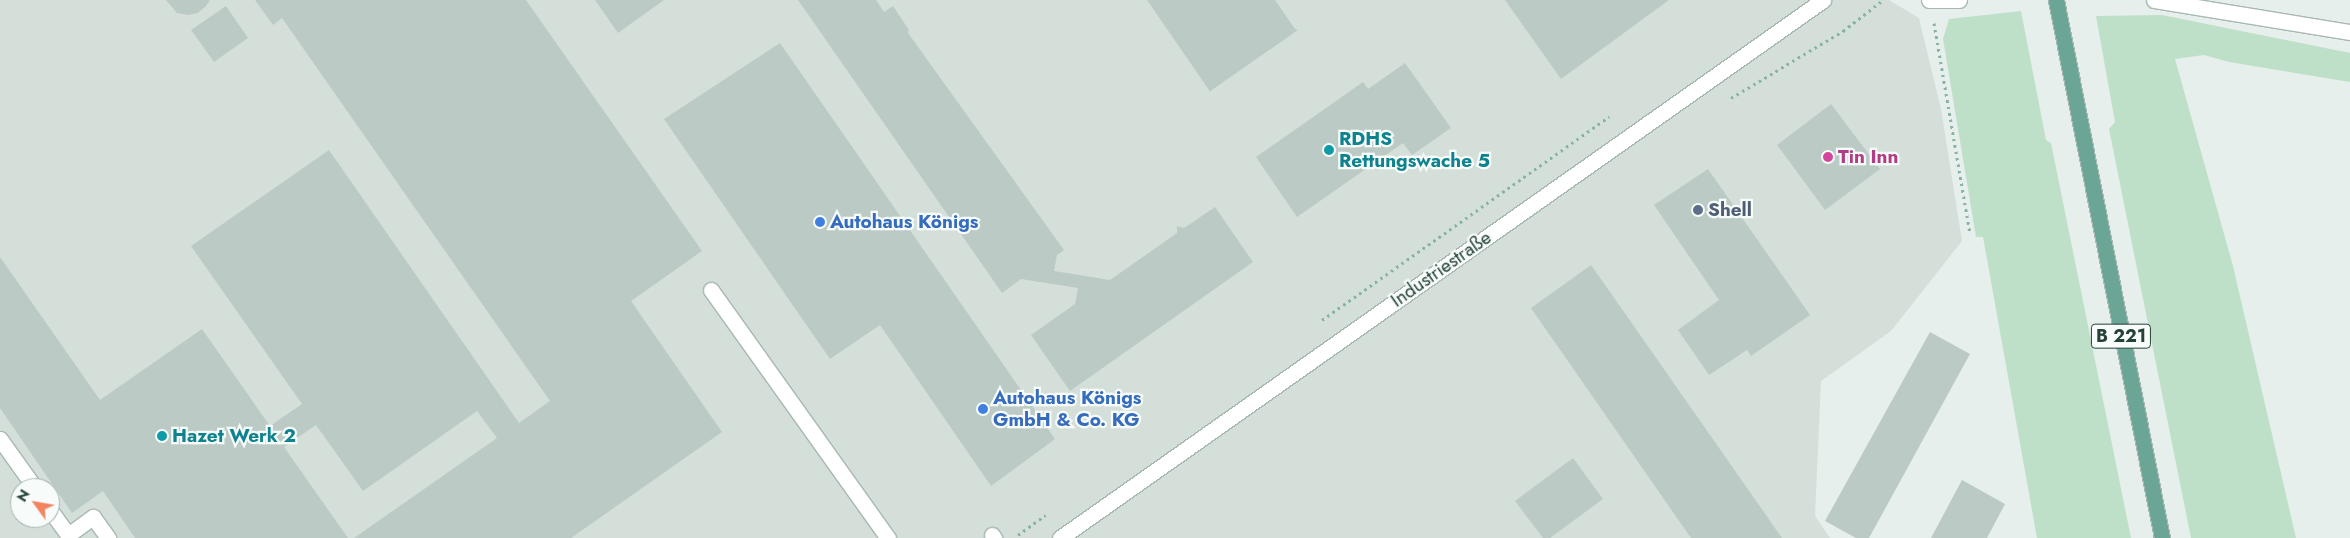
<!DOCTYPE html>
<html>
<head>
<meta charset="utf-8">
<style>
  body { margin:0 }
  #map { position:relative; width:2350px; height:538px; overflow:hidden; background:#e6efeb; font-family:Jost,sans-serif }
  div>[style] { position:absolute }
  .built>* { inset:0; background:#d4dfda }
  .green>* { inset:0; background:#bfe0c8 }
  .building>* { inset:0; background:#bbcac4 }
  .path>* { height:3px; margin-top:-1.5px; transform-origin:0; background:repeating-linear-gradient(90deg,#86b3a5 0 2.5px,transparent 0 6.5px) }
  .roads { filter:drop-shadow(1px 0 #a8b8b2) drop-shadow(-1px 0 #a8b8b2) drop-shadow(0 1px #a8b8b2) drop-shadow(0 -1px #a8b8b2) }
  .minor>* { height:15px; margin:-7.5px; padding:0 7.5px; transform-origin:7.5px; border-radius:7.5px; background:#fff }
  .major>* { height:15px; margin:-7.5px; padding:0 7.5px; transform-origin:7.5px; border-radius:7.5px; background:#6aa596 }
  .dots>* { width:14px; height:14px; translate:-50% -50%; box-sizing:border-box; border:2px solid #f7fbf9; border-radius:50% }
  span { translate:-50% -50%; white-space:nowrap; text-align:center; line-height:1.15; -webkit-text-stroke:4.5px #f7fbf9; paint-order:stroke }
  .shield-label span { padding:1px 4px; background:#f7fbf9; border:1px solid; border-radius:4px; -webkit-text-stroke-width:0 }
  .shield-label { font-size:18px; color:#24423a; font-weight:700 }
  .culture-label { font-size:19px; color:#0d838f; font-weight:700 }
  .left { translate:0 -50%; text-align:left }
  .hotel-label { font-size:19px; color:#b23c85; font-weight:700 }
  .service-label { font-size:19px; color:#4e5e75; font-weight:700 }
  .shop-label { font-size:19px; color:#366cbe; font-weight:700 }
  .street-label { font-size:19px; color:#24423a }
  .north { position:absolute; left:10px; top:478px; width:50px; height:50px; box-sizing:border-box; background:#f7fbf9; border:1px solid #a3b1ad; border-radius:50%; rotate:302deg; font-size:14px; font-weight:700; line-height:20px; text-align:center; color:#24423a }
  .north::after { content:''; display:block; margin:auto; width:18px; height:22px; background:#f4845f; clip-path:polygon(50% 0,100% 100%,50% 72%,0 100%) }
</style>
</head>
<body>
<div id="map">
  <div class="built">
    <i style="clip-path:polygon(evenodd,0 0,1889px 0,1919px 18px,1941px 109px,1962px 241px,1891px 331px,1821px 381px,1815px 516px,1830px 538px,0 538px,0 0,20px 488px,50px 488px,50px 518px,20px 518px,20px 488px)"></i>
  </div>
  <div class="green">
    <i style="clip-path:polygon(2021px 11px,2046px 140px,2051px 143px,2131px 538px,2037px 538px,1983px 237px,1976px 237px,1943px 39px,1949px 19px)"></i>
    <i style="clip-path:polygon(2162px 15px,2350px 53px,2350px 82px,2229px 62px,2204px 55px,2175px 59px,2233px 266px,2296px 538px,2191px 538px,2109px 129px,2115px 122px,2096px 16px)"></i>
  </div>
  <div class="building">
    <i style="clip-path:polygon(166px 0,210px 0,206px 6px,198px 13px,188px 15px,177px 13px)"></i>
    <i style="clip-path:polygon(255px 0,526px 0,702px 251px,631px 301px,722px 432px,571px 538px,354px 538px,497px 438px,477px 411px,363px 491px,316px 425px,284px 447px,348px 538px,135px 538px,103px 491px,72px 513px,0 408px,0 257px,100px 400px,202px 329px,270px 426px,302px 404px,191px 246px,329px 150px,519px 423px,550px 401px,282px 18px,273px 25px)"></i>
    <i style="clip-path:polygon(595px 0,664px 0,618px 33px)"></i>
    <i style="clip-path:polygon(798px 0,876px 0,884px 12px,893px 6px,909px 30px,908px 33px,1064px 250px,1057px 255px,1054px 271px,1110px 280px,1177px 233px,1177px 226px,1184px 228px,1215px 207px,1253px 262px,1070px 391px,1031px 335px,1075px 304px,1078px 288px,1021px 279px,1002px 293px)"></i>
    <i style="clip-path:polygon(1147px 0,1275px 0,1295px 29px,1298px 30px,1209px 92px,1209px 90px)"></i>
    <i style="clip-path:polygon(1505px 0,1669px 0,1561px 79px)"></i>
    <i style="clip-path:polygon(226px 6px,248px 38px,214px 62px,191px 30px)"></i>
    <i style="clip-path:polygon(780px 43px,1055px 439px,991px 486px,880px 325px,830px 359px,664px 119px)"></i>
    <i style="clip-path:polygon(1405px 63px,1451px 128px,1412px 155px,1403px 143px,1297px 217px,1256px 157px,1363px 82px,1368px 89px)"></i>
    <i style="clip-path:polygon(1831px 104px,1880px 169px,1825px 210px,1777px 145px)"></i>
    <i style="clip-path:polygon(1708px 169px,1810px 315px,1751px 356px,1747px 350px,1709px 375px,1678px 330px,1719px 300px,1654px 205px)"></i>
    <i style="clip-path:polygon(1591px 265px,1624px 312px,1782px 538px,1691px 538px,1531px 308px)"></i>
    <i style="clip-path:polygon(1930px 332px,1970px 354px,1869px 538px,1856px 538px,1825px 521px)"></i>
    <i style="clip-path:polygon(1573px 458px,1603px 499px,1550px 538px,1543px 538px,1515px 501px)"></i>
    <i style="clip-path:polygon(1962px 480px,2005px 504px,1987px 538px,1931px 538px)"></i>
  </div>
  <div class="path">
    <i style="left:1934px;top:23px;width:214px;rotate:80.3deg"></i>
    <i style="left:1731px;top:98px;width:131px;rotate:-30.9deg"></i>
    <i style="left:1843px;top:31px;width:51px;rotate:-37.8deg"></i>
    <i style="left:1322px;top:320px;width:352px;rotate:-35.3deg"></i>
    <i style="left:1018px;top:535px;width:34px;rotate:-36deg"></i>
  </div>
  <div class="roads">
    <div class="minor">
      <i style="left:1929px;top:0;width:30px"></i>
      <i style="left:2154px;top:0;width:199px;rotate:9.3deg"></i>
      <i style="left:711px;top:290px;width:305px;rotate:54.5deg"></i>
      <i style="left:0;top:439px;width:60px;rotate:54.5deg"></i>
      <i style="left:50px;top:510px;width:31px;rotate:54deg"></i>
      <i style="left:68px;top:535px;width:31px;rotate:-36deg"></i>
      <i style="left:93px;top:517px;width:26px;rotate:54deg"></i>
      <i style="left:992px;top:535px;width:4px;rotate:56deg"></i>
      <i style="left:1060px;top:538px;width:934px;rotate:-35.19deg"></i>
    </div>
    <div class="major">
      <i style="left:2056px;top:0;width:548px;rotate:78.85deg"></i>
    </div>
  </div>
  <div class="dots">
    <i style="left:1329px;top:150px;background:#0f9aa8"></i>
    <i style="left:1828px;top:157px;background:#d1479c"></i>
    <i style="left:1698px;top:210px;background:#5c6f8a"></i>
    <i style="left:820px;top:222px;background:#3f7fe0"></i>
    <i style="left:983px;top:409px;background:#3f7fe0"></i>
    <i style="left:162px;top:436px;background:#0f9aa8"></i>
  </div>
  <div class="shield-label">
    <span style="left:2121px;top:336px">B 221</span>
  </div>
  <div class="culture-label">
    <span class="left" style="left:1339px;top:150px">RDHS<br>Rettungswache 5</span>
    <span class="left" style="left:172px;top:436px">Hazet Werk 2</span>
  </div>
  <div class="hotel-label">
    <span class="left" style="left:1838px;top:157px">Tin Inn</span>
  </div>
  <div class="service-label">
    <span class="left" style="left:1708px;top:210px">Shell</span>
  </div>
  <div class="shop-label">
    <span class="left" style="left:830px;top:222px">Autohaus Königs</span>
    <span class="left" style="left:993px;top:409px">Autohaus Königs<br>GmbH &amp; Co. KG</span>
  </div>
  <div class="street-label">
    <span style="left:1441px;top:269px;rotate:-35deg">Industriestraße</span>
  </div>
  <div class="north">N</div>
</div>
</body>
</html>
